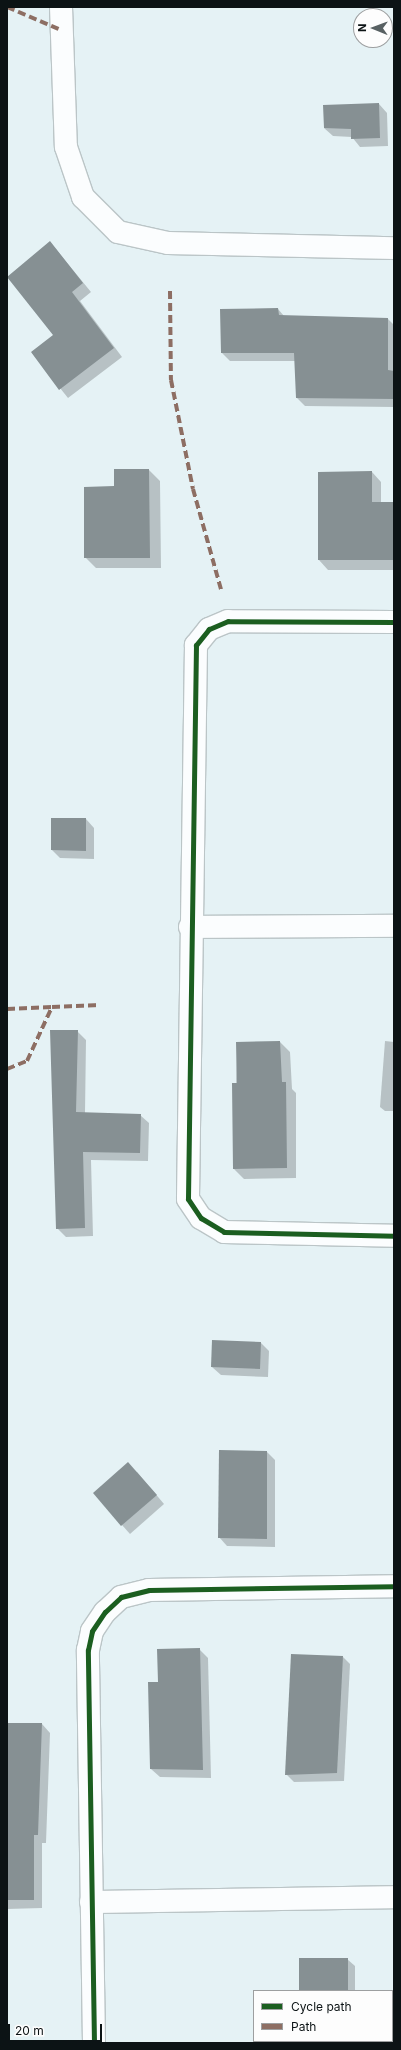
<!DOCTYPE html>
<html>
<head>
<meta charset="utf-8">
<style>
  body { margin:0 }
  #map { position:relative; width:401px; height:2050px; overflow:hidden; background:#e5f2f5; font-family:Inter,sans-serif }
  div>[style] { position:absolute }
  .shadow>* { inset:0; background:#0003 }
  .building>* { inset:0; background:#869093 }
  .roads { filter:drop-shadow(1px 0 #bbc5c7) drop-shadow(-1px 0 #bbc5c7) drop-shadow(0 1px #bbc5c7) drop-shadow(0 -1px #bbc5c7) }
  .minor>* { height:22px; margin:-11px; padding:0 11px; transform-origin:11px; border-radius:11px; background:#fbfdfe }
  .quiet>* { height:4px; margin-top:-2px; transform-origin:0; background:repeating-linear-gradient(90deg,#8d6e63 0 8px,transparent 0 12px) }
  .cycleway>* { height:5px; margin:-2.5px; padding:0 2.5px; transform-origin:2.5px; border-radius:2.5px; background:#1b5e20 }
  span { translate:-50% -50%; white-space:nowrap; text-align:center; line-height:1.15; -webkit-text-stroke:4px #fdfdfd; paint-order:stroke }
  .frame { position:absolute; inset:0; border:8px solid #0c1315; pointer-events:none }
  .legend { position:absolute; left:253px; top:1990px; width:140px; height:52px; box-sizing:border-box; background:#fdfdfd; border:1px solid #9d9fa0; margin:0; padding:5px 7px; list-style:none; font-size:12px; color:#0c1315 }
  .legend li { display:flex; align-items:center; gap:8px; height:20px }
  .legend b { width:20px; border:1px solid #9d9fa0 }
  .north { position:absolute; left:353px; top:8px; width:40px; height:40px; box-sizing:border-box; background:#fdfdfd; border:1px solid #9d9fa0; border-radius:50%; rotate:271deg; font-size:11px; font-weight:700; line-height:16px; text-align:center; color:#0c1315 }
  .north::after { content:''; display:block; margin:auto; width:14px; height:18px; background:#586163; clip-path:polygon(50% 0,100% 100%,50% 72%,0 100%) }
  .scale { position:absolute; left:8px; top:2024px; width:94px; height:18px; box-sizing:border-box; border:2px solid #0c1315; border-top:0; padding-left:5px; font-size:12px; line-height:14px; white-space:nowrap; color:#0c1315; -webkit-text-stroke:3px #fdfdfd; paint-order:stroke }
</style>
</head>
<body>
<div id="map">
  <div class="shadow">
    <i style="clip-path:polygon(379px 104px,387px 113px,388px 146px,360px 147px,352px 137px,333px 136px,324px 128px)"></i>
    <i style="clip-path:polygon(50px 242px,91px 292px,80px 301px,122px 357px,68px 398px,32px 353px,54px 336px)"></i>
    <i style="clip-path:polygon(278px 309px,284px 316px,388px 319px,394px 325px,394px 407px,305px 406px,297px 398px,295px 361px,230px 361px,222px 353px)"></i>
    <i style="clip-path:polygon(115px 470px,149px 470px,160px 481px,161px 568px,96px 568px,85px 557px,115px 487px)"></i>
    <i style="clip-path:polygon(372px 472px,381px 482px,381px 503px,394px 503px,394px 570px,328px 570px,319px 560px,318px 473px)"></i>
    <i style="clip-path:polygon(86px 819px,94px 828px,94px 859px,60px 858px,52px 850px)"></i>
    <i style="clip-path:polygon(77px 1031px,86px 1040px,85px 1113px,140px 1115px,149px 1123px,148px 1161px,91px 1160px,93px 1236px,66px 1237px,57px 1228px)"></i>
    <i style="clip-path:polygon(385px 1041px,394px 1042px,394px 1111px,385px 1111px,380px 1107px)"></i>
    <i style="clip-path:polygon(280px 1042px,290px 1052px,292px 1089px,296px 1093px,296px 1178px,244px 1179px,234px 1169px,237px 1043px)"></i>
    <i style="clip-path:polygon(261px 1343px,269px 1351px,268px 1377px,221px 1375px,212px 1367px)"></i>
    <i style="clip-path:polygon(267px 1452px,275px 1460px,275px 1547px,227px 1546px,219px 1537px)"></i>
    <i style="clip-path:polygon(137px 1472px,164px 1504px,130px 1534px,122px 1525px)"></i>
    <i style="clip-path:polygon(199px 1649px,208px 1658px,211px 1778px,160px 1777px,151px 1769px,159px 1683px)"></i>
    <i style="clip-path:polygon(343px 1657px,350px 1664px,344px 1781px,294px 1782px,286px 1774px)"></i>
    <i style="clip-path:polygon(7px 1724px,42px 1724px,50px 1733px,46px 1843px,42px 1843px,42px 1908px,7px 1909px)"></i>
    <i style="clip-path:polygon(347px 1959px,355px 1966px,355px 1991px,300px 1991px)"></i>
    <i style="clip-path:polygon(304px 2041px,350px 2041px,350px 2043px,306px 2043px)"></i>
  </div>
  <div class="building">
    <i style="clip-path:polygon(379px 103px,380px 138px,351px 139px,351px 129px,324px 128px,323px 105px)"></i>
    <i style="clip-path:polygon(50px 241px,83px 283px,72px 292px,114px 348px,59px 390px,31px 352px,53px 335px,7px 277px)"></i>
    <i style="clip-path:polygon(278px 308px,279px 315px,388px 318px,388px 370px,394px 371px,394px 399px,296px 398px,294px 353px,221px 353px,220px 309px)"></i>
    <i style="clip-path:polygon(114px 469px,149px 469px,150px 558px,84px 558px,84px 487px,114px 486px)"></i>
    <i style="clip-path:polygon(372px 471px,372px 502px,394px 502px,394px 560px,318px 560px,318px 472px)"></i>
    <i style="clip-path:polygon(51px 818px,86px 818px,86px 851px,51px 850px)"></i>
    <i style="clip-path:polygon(50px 1030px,78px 1030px,76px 1112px,141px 1114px,140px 1153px,83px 1152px,85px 1228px,56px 1229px)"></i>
    <i style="clip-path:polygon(280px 1041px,282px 1082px,286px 1082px,287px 1168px,233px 1169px,232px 1083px,237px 1083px,236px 1042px)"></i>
    <i style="clip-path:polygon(212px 1340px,261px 1342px,260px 1369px,211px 1367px)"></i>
    <i style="clip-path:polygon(219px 1450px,267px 1451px,267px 1539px,218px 1538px)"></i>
    <i style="clip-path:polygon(128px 1462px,157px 1495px,121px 1526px,93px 1493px)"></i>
    <i style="clip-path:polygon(200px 1648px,203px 1770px,150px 1769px,148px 1682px,158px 1682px,157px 1649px)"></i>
    <i style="clip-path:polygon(291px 1654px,343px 1656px,337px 1773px,285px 1775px)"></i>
    <i style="clip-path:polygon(7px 1723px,42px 1723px,38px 1835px,34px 1835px,34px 1900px,7px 1900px)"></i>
    <i style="clip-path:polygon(299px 1958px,348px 1958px,348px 1991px,299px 1991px)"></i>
  </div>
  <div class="roads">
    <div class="minor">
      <i style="left:61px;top:7px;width:140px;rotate:88deg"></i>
      <i style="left:66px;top:147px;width:53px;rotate:71.2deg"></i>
      <i style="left:83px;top:197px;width:49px;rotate:45deg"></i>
      <i style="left:118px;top:232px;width:51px;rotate:12.4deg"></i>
      <i style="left:168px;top:243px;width:226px;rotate:1.3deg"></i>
      <i style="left:394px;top:622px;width:166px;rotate:-179.7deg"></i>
      <i style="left:228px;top:621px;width:21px;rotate:157deg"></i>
      <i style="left:209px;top:629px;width:21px;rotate:129deg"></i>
      <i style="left:196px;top:645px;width:554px;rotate:90.83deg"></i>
      <i style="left:188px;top:1199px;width:23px;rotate:56deg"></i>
      <i style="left:201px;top:1218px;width:27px;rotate:31deg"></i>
      <i style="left:224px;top:1232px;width:170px;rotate:1.3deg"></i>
      <i style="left:190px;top:927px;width:204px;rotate:-0.3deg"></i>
      <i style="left:91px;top:1902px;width:303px;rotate:-0.9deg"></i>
      <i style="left:94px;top:2043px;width:393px;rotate:-90.9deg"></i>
      <i style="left:88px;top:1650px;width:19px;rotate:-78deg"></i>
      <i style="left:92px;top:1631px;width:23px;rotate:-56deg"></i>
      <i style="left:105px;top:1612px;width:22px;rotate:-43deg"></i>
      <i style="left:121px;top:1597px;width:29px;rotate:-14deg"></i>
      <i style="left:149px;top:1590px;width:245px;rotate:-0.9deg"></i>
    </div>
  </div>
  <div class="quiet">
    <i style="left:7px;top:7px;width:59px;rotate:23.1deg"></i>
    <i style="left:170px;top:291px;width:89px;rotate:89.4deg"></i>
    <i style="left:171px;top:380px;width:111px;rotate:78.6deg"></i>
    <i style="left:193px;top:489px;width:104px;rotate:74.4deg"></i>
    <i style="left:7px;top:1009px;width:45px;rotate:-2.5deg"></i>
    <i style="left:7px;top:1069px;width:22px;rotate:-22deg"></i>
    <i style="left:27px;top:1061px;width:60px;rotate:-65.2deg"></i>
    <i style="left:52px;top:1007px;width:48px;rotate:-2.4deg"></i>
  </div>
  <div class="cycleway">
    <i style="left:394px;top:622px;width:166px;rotate:-179.7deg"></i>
    <i style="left:228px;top:621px;width:21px;rotate:157deg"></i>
    <i style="left:209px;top:629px;width:21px;rotate:129deg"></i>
    <i style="left:196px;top:645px;width:554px;rotate:90.83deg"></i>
    <i style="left:188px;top:1199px;width:23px;rotate:56deg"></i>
    <i style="left:201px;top:1218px;width:27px;rotate:31deg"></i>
    <i style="left:224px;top:1232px;width:170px;rotate:1.3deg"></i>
    <i style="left:94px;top:2043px;width:393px;rotate:-90.9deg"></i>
    <i style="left:88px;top:1650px;width:19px;rotate:-78deg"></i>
    <i style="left:92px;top:1631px;width:23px;rotate:-56deg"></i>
    <i style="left:105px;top:1612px;width:22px;rotate:-43deg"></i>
    <i style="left:121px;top:1597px;width:29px;rotate:-14deg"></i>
    <i style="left:149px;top:1590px;width:245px;rotate:-0.9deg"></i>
  </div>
  <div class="frame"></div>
  <ul class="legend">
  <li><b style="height:5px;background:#1b5e20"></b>Cycle path</li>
  <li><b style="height:5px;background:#8d6e63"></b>Path</li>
  </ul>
  <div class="north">N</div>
  <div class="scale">20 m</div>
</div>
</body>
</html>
